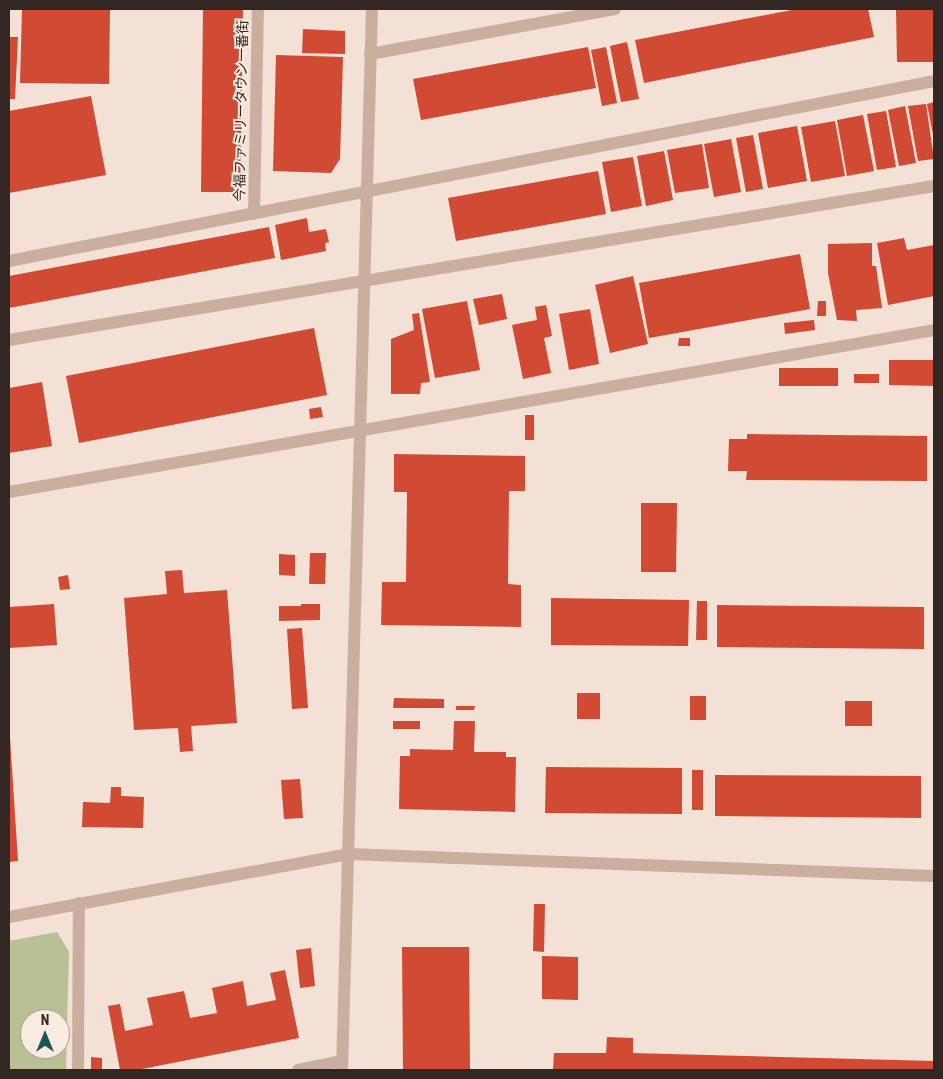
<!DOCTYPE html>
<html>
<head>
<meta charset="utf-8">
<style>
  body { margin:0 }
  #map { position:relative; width:943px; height:1079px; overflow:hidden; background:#f2e1d4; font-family:"Roboto Condensed","Noto Sans JP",sans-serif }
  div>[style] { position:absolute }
  .green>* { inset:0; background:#b7c193 }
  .building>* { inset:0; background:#d04a34 }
  .minor>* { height:12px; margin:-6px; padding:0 6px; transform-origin:6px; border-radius:6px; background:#caaf9f }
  span { translate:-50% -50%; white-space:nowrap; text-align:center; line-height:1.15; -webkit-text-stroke:4px #faebe0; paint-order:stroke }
  .street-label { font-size:14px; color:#332723 }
  .frame { position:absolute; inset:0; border:10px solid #332723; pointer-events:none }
  .north { position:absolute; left:20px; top:1009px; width:50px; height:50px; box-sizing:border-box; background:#faebe0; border:1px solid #aa9d94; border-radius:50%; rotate:0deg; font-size:14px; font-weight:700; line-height:20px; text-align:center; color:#332723 }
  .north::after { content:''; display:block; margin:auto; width:18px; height:22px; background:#175755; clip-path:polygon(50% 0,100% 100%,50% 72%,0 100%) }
</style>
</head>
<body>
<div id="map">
  <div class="green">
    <i style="clip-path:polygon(evenodd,57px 932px,69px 952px,66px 1070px,9px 1070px,9px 941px,57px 932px,30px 1019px,60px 1019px,60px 1049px,30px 1049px,30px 1019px)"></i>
  </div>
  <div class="building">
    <i style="clip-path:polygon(22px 9px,110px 9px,109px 84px,20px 83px)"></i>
    <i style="clip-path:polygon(203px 9px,243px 9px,240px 192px,201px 192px)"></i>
    <i style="clip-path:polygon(797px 9px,868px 9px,874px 37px,644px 83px,635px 40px)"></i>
    <i style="clip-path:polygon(896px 9px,934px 9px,934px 62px,897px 62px)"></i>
    <i style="clip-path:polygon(303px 29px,345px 31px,345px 54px,302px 53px)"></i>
    <i style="clip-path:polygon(9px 37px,18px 37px,15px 99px,9px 99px)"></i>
    <i style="clip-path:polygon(627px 42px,639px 99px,621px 102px,610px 46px)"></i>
    <i style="clip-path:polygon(588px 47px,596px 88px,421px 120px,413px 79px)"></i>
    <i style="clip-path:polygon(606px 47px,617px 103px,602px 106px,591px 50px)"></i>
    <i style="clip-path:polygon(276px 55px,343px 57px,340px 159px,331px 173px,273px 171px)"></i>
    <i style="clip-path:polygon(91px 96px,106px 175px,9px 193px,9px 111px)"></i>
    <i style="clip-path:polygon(934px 102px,934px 135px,933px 135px,927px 104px)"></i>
    <i style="clip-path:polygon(926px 104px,934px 159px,918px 161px,908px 106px)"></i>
    <i style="clip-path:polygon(905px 106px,916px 163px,899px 166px,888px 110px)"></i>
    <i style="clip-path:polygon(886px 111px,896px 167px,877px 170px,867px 114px)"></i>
    <i style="clip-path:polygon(863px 115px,874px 171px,847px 176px,837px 120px)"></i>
    <i style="clip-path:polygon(835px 121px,845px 176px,811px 182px,801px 127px)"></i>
    <i style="clip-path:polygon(797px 126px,807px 181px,768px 188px,758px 133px)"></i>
    <i style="clip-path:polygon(753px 135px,763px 189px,746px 192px,736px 138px)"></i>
    <i style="clip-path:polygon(731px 139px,741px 192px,714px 197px,704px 144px)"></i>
    <i style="clip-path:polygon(702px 144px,709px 188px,675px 193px,667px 150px)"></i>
    <i style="clip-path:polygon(664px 151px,673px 200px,646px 206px,637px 156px)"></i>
    <i style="clip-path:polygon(633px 157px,642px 206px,611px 212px,602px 162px)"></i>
    <i style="clip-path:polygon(598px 171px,606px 214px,456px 241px,448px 198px)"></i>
    <i style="clip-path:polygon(307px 218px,309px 232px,326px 229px,329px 242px,325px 243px,326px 251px,281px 260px,275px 225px)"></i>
    <i style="clip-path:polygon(269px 227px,275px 258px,9px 308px,9px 276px)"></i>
    <i style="clip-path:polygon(904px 238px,907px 250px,934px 245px,934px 296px,888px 305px,877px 243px)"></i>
    <i style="clip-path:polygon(872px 243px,872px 266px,876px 266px,882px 308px,856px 310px,857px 321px,837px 320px,828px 273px,828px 244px)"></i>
    <i style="clip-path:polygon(800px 254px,810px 309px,649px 338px,639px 283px)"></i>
    <i style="clip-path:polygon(633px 276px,648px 344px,610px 353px,595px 285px)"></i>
    <i style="clip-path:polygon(502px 294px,507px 319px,479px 325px,473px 299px)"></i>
    <i style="clip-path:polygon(467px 301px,480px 370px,435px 378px,422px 309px)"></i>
    <i style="clip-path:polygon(818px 301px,826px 301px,826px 316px,817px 316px)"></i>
    <i style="clip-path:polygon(546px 305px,552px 336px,544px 338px,551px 373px,523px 379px,512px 325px,537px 320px,535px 307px)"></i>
    <i style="clip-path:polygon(590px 309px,599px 364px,569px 370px,559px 314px)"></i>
    <i style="clip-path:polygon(419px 313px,430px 382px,421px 383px,420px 394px,391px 394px,391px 339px,414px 330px,412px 314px)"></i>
    <i style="clip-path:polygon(814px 320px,815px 330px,785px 334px,784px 323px)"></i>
    <i style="clip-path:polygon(314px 328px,327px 395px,79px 443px,66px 376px)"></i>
    <i style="clip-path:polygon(679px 338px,690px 338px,690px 346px,678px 346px)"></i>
    <i style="clip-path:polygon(889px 360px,934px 360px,934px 386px,889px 385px)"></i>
    <i style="clip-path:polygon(779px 368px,838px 368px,838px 386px,779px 386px)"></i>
    <i style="clip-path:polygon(854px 374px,879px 374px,879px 383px,854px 383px)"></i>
    <i style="clip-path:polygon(42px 382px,52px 446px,9px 453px,9px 388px)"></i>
    <i style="clip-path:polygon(321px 407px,323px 417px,310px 419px,309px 409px)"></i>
    <i style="clip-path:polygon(525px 415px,534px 415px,534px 440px,525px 440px)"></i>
    <i style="clip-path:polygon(747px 434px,927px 436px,927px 481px,746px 480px,747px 471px,728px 471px,729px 439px,747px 439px)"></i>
    <i style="clip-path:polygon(394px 454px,525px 456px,525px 491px,509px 491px,508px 584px,521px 585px,521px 627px,381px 625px,382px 582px,406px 582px,407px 492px,394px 492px)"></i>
    <i style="clip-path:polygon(641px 503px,677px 503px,676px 572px,641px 572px)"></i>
    <i style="clip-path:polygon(310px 553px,326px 553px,325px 584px,309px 584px)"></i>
    <i style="clip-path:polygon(279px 554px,295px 555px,295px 576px,279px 575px)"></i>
    <i style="clip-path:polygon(182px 570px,184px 593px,227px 590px,237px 723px,191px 726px,193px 751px,180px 752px,178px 728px,134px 730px,124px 598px,167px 594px,165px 571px)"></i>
    <i style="clip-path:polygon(68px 575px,70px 589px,60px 590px,58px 577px)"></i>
    <i style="clip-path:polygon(551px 598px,689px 600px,688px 646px,551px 645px)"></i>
    <i style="clip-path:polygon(697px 601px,707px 601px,707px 640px,696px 640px)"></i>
    <i style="clip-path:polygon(54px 604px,57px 645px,9px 648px,9px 607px)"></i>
    <i style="clip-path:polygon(301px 604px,320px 604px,320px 620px,279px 621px,279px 606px,301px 606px)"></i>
    <i style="clip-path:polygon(717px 605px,924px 607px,924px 649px,717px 647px)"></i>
    <i style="clip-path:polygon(302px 628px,308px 708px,292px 709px,287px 629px)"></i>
    <i style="clip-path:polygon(577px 693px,600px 693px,600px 719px,577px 719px)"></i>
    <i style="clip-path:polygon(690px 696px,706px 696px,706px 720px,690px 720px)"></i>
    <i style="clip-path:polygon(394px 698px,444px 699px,444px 708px,393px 708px)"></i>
    <i style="clip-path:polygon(845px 701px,872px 701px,872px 726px,845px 726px)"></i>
    <i style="clip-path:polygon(456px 706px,475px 706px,474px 710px,456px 710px)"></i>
    <i style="clip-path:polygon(393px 721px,420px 721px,420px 729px,393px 729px)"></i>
    <i style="clip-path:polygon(454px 721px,475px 721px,474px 752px,506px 752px,506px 757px,516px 757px,515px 812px,399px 809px,400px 756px,410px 756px,410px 749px,453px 750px)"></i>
    <i style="clip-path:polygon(9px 722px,18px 861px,9px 862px)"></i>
    <i style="clip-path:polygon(546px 767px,682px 768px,682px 814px,545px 813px)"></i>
    <i style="clip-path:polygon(692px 770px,703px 770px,703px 810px,692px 810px)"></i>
    <i style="clip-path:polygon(715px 775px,921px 776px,921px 818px,715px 816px)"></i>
    <i style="clip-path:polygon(300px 779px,303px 818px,284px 819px,281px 780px)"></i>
    <i style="clip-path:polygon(111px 787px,121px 787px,121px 796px,144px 797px,143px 828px,82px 827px,83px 802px,110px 803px)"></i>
    <i style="clip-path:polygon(534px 904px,545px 904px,544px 952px,533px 951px)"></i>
    <i style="clip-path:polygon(402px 947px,469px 947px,470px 1070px,403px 1070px)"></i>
    <i style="clip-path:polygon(311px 948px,315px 986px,300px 988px,296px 950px)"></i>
    <i style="clip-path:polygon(542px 956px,578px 957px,578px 1000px,542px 999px)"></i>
    <i style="clip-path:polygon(285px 970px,299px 1038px,137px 1070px,120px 1070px,108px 1006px,120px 1004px,125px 1031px,153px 1025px,147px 998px,184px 991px,190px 1018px,217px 1013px,212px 988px,243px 981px,247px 1006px,276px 1000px,270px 973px)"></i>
    <i style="clip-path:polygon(607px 1037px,633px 1038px,633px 1053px,934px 1061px,934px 1070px,553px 1070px,554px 1053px,606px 1053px)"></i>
    <i style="clip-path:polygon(91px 1057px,102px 1058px,102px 1070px,91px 1070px)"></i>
  </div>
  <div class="minor">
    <i style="left:370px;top:54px;width:249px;rotate:-10.4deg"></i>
    <i style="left:254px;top:214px;width:205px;rotate:-88.9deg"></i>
    <i style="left:9px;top:261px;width:942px;rotate:-11.01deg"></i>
    <i style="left:9px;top:340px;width:938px;rotate:-9.45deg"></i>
    <i style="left:9px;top:492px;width:939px;rotate:-9.93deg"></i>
    <i style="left:9px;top:917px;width:345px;rotate:-10.5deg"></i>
    <i style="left:348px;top:854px;width:586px;rotate:2.15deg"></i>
    <i style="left:78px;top:1070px;width:167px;rotate:-89.7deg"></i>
    <i style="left:298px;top:1070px;width:45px;rotate:-11.6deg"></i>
    <i style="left:342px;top:1070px;width:1061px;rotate:-88.38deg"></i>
  </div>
  <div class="street-label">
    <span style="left:241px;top:111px;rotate:-89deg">今福ファミリータウン一番街</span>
  </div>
  <div class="frame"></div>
  <div class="north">N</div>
</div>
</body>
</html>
